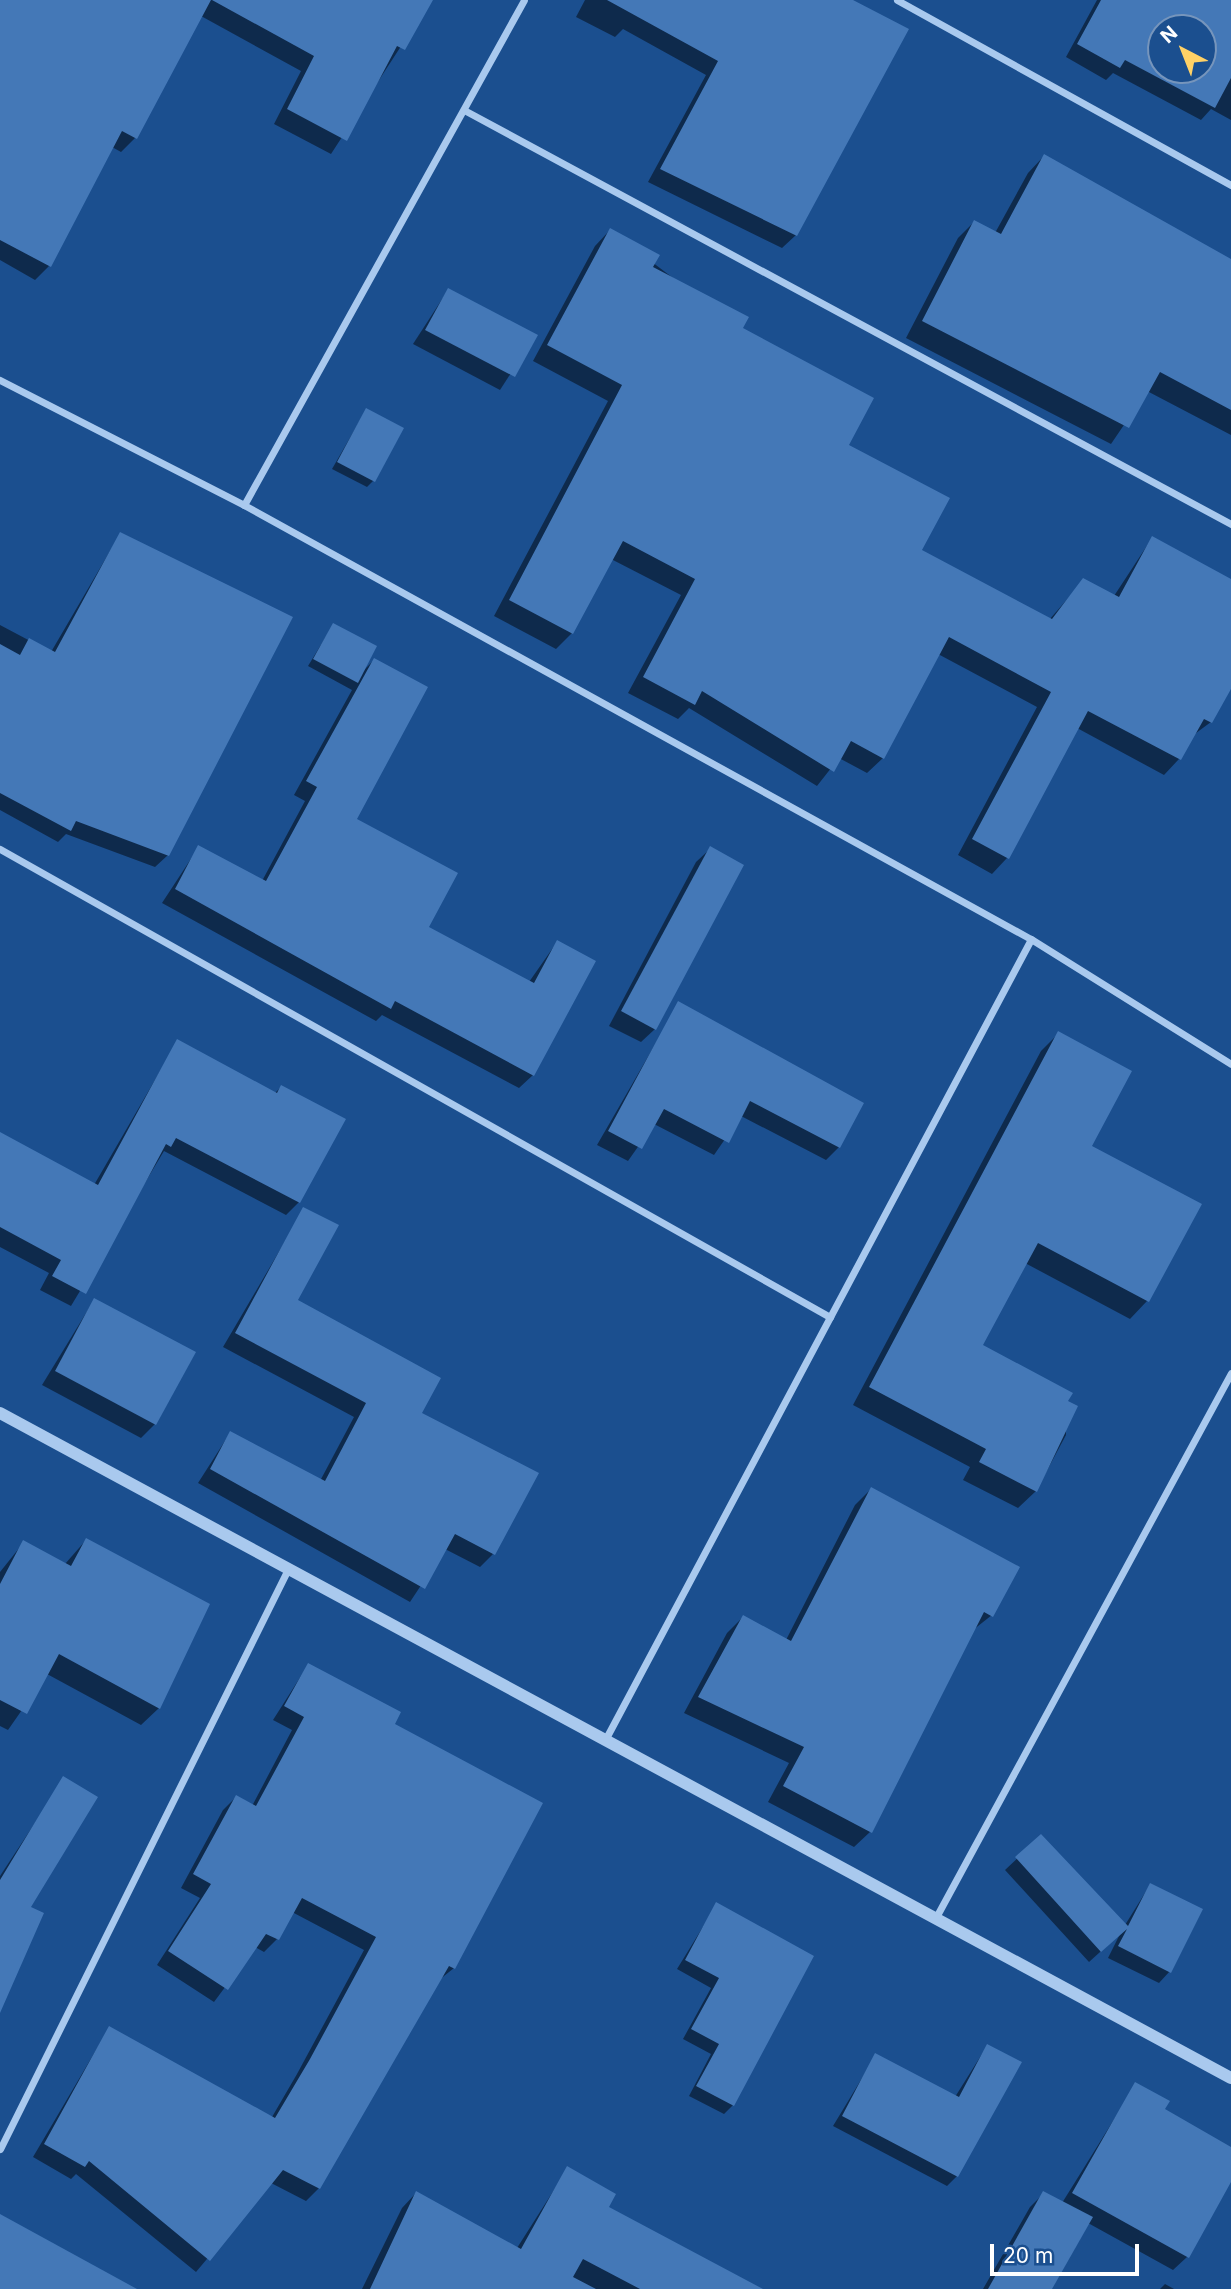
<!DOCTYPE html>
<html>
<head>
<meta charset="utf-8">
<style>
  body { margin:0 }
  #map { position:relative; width:1231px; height:2289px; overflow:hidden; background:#1b4f8f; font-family:Inter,sans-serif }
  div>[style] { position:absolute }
  .shadow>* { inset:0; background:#0007 }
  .building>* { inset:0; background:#4478b7 }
  .minor>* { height:7px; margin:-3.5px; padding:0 3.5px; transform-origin:3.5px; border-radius:3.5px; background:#a9c9ee }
  .tertiary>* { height:12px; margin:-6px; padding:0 6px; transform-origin:6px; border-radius:6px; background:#a9c9ee }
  span { translate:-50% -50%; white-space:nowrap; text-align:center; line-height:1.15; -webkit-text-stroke:5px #1b4f8f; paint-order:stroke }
  .north { position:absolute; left:1147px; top:14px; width:70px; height:70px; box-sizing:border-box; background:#1b4f8f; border:2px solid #7695bc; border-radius:50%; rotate:318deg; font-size:19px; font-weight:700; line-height:28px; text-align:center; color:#fff }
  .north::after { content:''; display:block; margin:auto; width:24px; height:32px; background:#ffd166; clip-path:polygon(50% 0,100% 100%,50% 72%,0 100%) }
  .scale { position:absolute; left:990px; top:2244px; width:149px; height:32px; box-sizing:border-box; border:4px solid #fff; border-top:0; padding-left:9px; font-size:21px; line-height:24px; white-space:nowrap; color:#fff; -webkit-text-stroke:5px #1b4f8f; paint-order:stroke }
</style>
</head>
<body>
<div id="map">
  <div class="shadow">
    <i style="clip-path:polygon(0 0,431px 0,331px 154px,274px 124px,301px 71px,201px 16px,135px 138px,121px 152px,112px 147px,49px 266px,35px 280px,0 260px)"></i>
    <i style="clip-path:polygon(585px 0,849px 0,796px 235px,782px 248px,648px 182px,706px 75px,623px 29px,615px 37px,576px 17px)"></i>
    <i style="clip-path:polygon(evenodd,1097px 0,1231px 0,1231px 120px,1211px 109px,1201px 120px,1113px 73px,1106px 80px,1066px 57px,1097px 0,1161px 28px,1203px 28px,1203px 70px,1161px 70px,1161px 28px)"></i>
    <i style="clip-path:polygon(1044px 156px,1231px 261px,1231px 435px,1147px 391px,1111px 444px,906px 338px,958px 238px,974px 222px,995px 233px,1028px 173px)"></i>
    <i style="clip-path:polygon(610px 230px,740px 329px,847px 446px,919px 551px,1049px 620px,1084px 580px,1114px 596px,1152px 538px,1231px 607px,1231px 682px,1211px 722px,1192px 736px,1179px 759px,1164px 775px,1077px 728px,1007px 858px,992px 874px,958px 855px,1037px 707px,938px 654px,883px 758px,867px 773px,839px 758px,817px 786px,689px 708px,678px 719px,628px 693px,681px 595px,611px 559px,572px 633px,556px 649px,494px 616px,608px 401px,533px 361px,595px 246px)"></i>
    <i style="clip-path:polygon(448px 290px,535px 336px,500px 390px,413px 344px)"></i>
    <i style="clip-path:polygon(366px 410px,373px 481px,367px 487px,332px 469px)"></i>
    <i style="clip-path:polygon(120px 534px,168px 855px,155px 867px,66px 834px,58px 842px,0 810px,0 625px,51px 652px)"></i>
    <i style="clip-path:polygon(333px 625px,362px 672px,374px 660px,355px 820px,427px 927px,529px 982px,557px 942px,533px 1075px,519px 1088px,382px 1015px,376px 1021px,162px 903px,198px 848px,262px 881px,305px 801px,294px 795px,352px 690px,308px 666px)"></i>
    <i style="clip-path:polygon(710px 849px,655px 1029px,641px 1042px,609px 1026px,696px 862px)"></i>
    <i style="clip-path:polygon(679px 1003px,839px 1147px,826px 1160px,741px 1116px,714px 1155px,654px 1124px,628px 1161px,597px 1145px)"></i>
    <i style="clip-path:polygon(1059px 1033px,1089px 1147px,1200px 1205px,1147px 1301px,1130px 1319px,1025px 1263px,980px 1345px,1066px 1402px,1066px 1435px,1036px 1491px,1018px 1508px,963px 1480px,970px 1467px,853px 1405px,1041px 1051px)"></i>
    <i style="clip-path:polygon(177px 1042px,275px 1093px,281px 1087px,299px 1202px,286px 1215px,164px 1151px,71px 1306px,40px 1290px,49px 1273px,0 1247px,0 1136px,94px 1185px)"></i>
    <i style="clip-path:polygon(304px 1209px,296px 1301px,420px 1414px,493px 1554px,480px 1567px,445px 1549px,410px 1602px,198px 1483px,230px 1433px,320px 1481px,354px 1417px,223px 1347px)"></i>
    <i style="clip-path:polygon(94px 1300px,155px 1424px,141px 1438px,42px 1385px)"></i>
    <i style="clip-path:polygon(871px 1489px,992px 1615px,973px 1630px,870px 1832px,854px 1847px,768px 1802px,789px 1763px,684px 1713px,727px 1633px,743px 1617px,786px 1640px,855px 1505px)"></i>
    <i style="clip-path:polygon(86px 1540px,159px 1708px,141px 1725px,47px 1674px,8px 1730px,0 1726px,0 1572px,24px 1542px,65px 1564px)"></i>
    <i style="clip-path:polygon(308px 1665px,393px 1725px,454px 1968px,439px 1980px,319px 2188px,306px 2201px,271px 2183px,196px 2272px,76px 2174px,71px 2179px,33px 2157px,109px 2028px,272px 2117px,297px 2074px,364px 1950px,292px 1912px,277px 1939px,264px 1952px,255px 1947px,214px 2002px,157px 1965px,200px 1898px,181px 1888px,223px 1810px,236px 1797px,252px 1806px,292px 1730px,273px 1720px)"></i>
    <i style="clip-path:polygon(64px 1779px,28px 1908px,0 1967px,0 1876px)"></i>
    <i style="clip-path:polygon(1041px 1836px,1125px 1925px,1150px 1885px,1170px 1971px,1159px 1983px,1108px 1958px,1120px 1934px,1089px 1962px,1005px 1870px)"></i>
    <i style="clip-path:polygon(717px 1904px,733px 2105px,724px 2114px,689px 2096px,711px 2054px,683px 2039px,711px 1988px,677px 1969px)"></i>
    <i style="clip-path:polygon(987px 2046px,957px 2176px,947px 2186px,833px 2126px,876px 2055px,955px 2097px)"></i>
    <i style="clip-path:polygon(1136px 2084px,1163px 2110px,1231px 2149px,1231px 2179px,1187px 2257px,1173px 2270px,1088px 2223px,1050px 2289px,983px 2289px,1030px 2207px,1044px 2193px,1062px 2203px)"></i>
    <i style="clip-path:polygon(568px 2168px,606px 2207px,759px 2289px,362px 2289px,402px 2208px,416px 2193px,517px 2248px)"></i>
    <i style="clip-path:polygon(1165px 2284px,1174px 2289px,1160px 2289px)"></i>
  </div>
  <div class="building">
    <i style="clip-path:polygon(0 0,211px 0,137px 139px,122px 131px,51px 267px,0 240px)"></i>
    <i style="clip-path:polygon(212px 0,433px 0,405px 50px,397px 46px,347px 141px,287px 109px,314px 56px)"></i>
    <i style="clip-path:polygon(607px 0,853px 0,909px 29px,797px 236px,660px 169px,718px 61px)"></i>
    <i style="clip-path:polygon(evenodd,1101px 0,1231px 0,1231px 78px,1215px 108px,1125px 60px,1120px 68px,1077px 44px,1101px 0,1161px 28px,1203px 28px,1203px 70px,1161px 70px,1161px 28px)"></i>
    <i style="clip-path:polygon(1044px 154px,1231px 259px,1231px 410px,1160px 372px,1129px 428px,922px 321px,974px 220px,1001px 234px)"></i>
    <i style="clip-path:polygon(610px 228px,660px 255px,653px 267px,749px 317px,743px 328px,874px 398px,849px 445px,950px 498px,922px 550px,1052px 619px,1083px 578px,1119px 597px,1152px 536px,1231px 579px,1231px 689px,1212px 723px,1204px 719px,1181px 760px,1088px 711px,1009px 859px,972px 839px,1051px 692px,949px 637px,884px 759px,851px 741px,834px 772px,702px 691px,695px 705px,643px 677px,695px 579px,623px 541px,573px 634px,509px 600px,622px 385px,547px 345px)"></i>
    <i style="clip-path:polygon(448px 288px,538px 335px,515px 377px,425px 330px)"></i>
    <i style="clip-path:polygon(366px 408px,404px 428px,375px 482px,337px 462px)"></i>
    <i style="clip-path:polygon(120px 532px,293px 617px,169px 856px,76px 821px,71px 831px,0 793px,0 644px,20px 655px,29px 638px,55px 652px)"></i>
    <i style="clip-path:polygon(333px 623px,377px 646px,358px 683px,313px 659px)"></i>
    <i style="clip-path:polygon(374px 658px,428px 687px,357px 819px,458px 873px,429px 927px,534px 983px,557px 940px,596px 961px,534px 1076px,395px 1001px,391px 1009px,175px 889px,198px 845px,266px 881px,317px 787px,306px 781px)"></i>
    <i style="clip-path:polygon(710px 846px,744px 865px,656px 1030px,621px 1011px)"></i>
    <i style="clip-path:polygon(678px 1001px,864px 1103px,840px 1148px,750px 1101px,729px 1143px,664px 1109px,642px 1149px,608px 1131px)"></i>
    <i style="clip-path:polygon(1058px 1031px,1132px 1071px,1092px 1146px,1202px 1204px,1149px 1302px,1038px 1243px,983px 1345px,1073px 1393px,1068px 1401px,1078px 1406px,1037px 1492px,979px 1462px,986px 1449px,869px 1387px)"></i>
    <i style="clip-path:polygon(177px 1039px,277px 1093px,281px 1085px,346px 1119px,300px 1203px,176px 1138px,171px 1147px,166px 1144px,86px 1294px,52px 1276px,61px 1260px,0 1227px,0 1132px,98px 1185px)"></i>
    <i style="clip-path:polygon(303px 1207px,339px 1225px,298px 1300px,441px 1378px,422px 1413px,539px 1473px,495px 1555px,455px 1534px,425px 1589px,210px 1469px,230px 1431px,325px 1481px,366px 1403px,235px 1333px)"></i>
    <i style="clip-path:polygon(94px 1298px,196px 1352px,156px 1425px,55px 1371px)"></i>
    <i style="clip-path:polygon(871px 1487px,1020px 1567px,993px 1617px,984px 1612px,872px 1833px,783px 1786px,804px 1747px,698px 1697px,743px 1615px,791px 1641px)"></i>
    <i style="clip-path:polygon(86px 1538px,210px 1604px,160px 1709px,59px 1654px,27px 1714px,0 1700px,0 1584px,23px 1540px,71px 1566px)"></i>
    <i style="clip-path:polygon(308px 1663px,401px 1712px,395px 1724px,543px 1803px,455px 1969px,449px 1966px,320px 2189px,283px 2170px,210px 2261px,89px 2161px,85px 2167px,44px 2144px,109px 2026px,275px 2118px,310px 2059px,376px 1937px,302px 1898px,279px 1940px,266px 1934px,228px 1990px,168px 1951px,211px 1884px,193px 1874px,236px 1795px,256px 1806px,304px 1717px,284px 1706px)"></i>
    <i style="clip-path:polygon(63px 1776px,98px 1797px,31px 1907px,44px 1913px,0 2013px,0 1880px)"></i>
    <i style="clip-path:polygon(1041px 1834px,1128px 1926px,1150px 1883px,1203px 1909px,1171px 1973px,1118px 1946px,1127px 1929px,1101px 1952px,1015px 1857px)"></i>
    <i style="clip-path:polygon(716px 1902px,814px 1956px,734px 2106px,696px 2086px,719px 2044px,691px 2029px,719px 1978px,685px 1960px)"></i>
    <i style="clip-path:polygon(987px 2044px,1022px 2062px,958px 2177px,842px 2116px,875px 2053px,959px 2097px)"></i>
    <i style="clip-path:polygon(1135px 2082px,1170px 2101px,1165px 2109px,1231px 2147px,1231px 2182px,1189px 2258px,1072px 2193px)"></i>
    <i style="clip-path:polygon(567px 2166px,616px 2194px,609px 2207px,763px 2289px,640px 2289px,583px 2259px,573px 2277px,596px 2289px,370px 2289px,416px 2191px,521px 2249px)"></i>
    <i style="clip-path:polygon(1043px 2191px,1093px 2217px,1052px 2289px,988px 2289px)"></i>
    <i style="clip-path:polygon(0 2214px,137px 2289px,0 2289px)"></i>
  </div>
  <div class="minor">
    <i style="left:897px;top:0;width:382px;rotate:29deg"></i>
    <i style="left:464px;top:110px;width:872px;rotate:28.36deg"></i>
    <i style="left:0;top:380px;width:274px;rotate:27.1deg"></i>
    <i style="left:244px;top:505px;width:899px;rotate:28.88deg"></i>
    <i style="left:1031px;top:939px;width:236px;rotate:32deg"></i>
    <i style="left:244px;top:505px;width:577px;rotate:-60.99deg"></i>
    <i style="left:0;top:849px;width:953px;rotate:29.42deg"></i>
    <i style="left:605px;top:1740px;width:907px;rotate:-61.99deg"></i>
    <i style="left:935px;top:1919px;width:621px;rotate:-61.54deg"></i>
    <i style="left:0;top:2149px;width:648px;rotate:-63.59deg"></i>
  </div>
  <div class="tertiary">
    <i style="left:0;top:1413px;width:1399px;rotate:28.38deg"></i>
  </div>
  <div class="north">N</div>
  <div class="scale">20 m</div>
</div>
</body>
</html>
